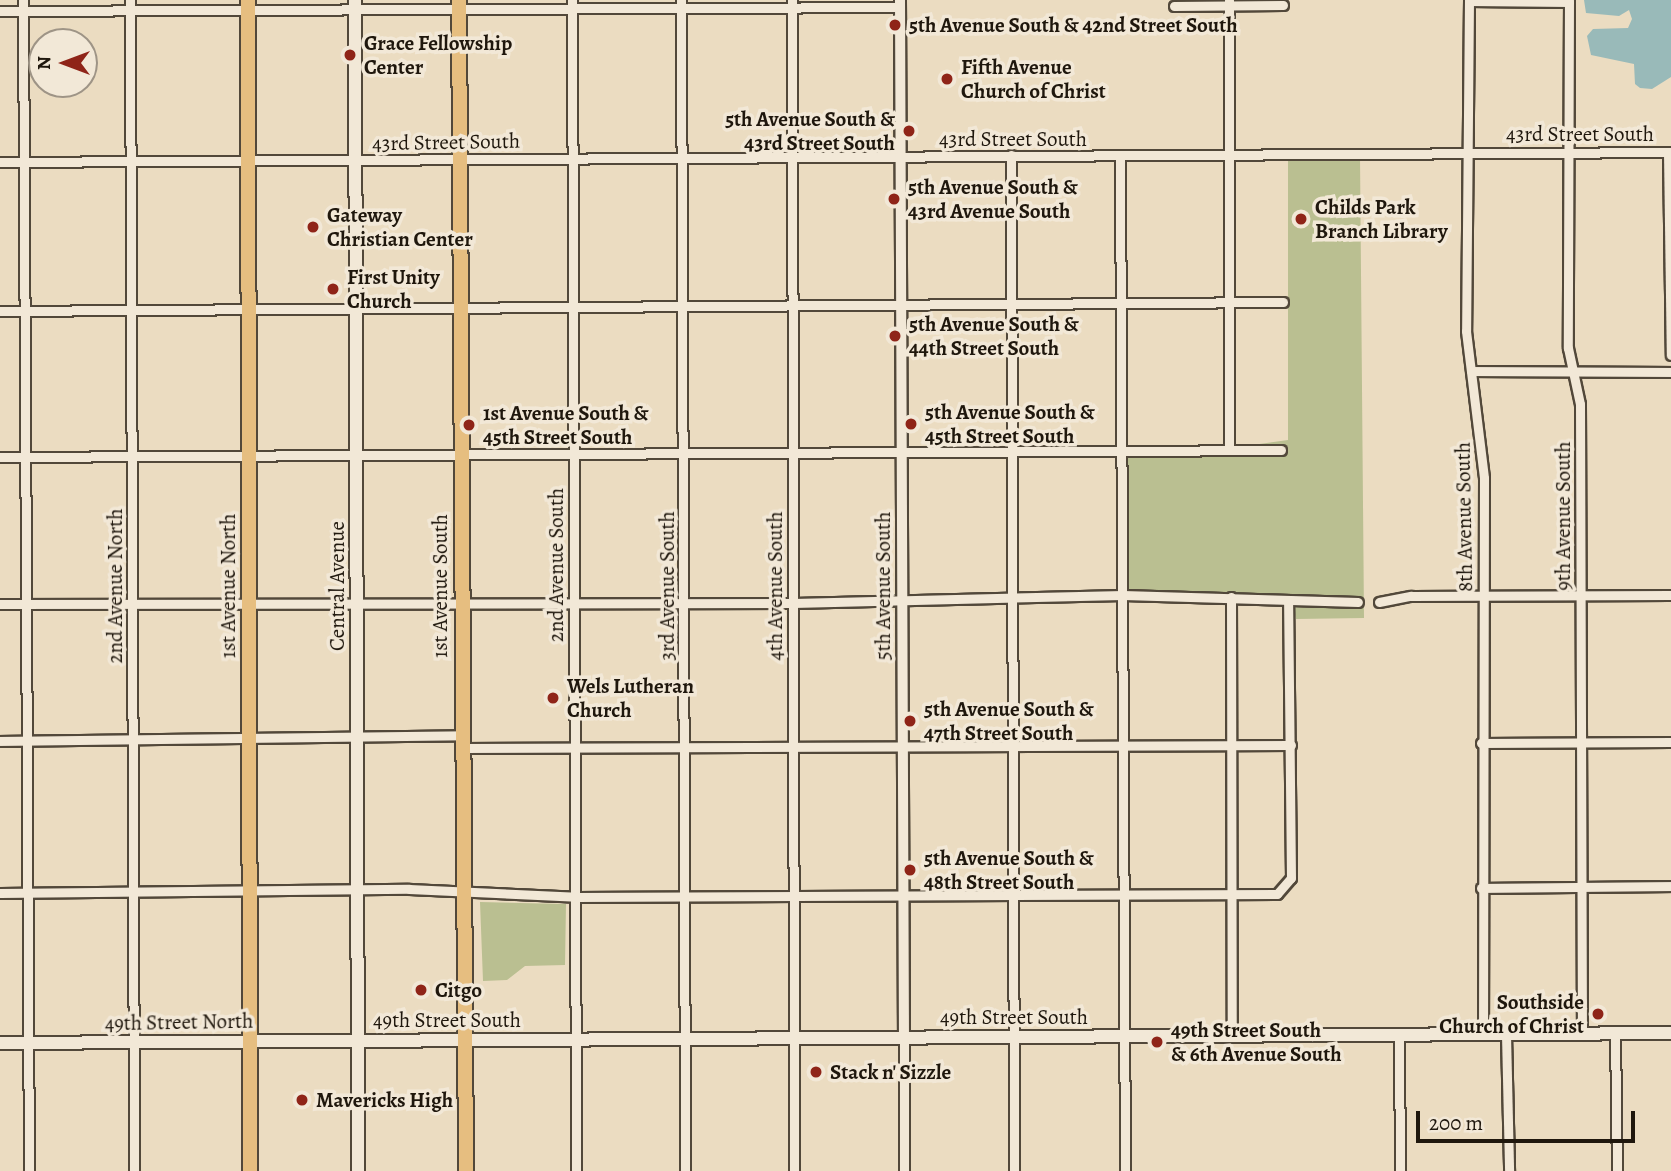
<!DOCTYPE html>
<html>
<head>
<meta charset="utf-8">
<style>
  body { margin:0 }
  #map { position:relative; width:1671px; height:1171px; overflow:hidden; background:#ebdcc1; font-family:Alegreya,serif }
  div>[style] { position:absolute }
  .green>* { inset:0; background:#babf91 }
  .water>* { inset:0; background:#99bab9 }
  .roads { filter:drop-shadow(2px 0 #52483a) drop-shadow(-2px 0 #52483a) drop-shadow(0 2px #52483a) drop-shadow(0 -2px #52483a) }
  .minor>* { height:9px; margin:-4.5px; padding:0 4.5px; transform-origin:4.5px; border-radius:4.5px; background:#f2e8d7 }
  .tertiary>* { height:10px; margin:-5px; padding:0 5px; transform-origin:5px; border-radius:5px; background:#f2e8d7 }
  .secondary>* { height:12px; margin:-6px; padding:0 6px; transform-origin:6px; border-radius:6px; background:#f2e8d7 }
  .primary>* { height:14px; margin:-7px; padding:0 7px; transform-origin:7px; border-radius:7px; background:#e6be80 }
  .dots>* { width:19px; height:19px; translate:-50% -50%; box-sizing:border-box; border:4px solid #f2e8d7; border-radius:50% }
  span { translate:-50% -50%; white-space:nowrap; text-align:center; line-height:1.15; -webkit-text-stroke:7px #f2e8d7; paint-order:stroke }
  .poi-label { font-size:21px; color:#1f170d; font-weight:700 }
  .left { translate:0 -50%; text-align:left }
  .right { translate:-100% -50%; text-align:right }
  .street-label { font-size:21px; color:#1f170d }
  .north { position:absolute; left:28px; top:28px; width:70px; height:70px; box-sizing:border-box; background:#f2e8d7; border:2px solid #9e9486; border-radius:50%; rotate:270deg; font-size:19px; font-weight:700; line-height:28px; text-align:center; color:#1f170d }
  .north::after { content:''; display:block; margin:auto; width:24px; height:32px; background:#8f2418; clip-path:polygon(50% 0,100% 100%,50% 72%,0 100%) }
  .scale { position:absolute; left:1416px; top:1111px; width:219px; height:32px; box-sizing:border-box; border:4px solid #1f170d; border-top:0; padding-left:9px; font-size:21px; line-height:24px; white-space:nowrap; color:#1f170d; -webkit-text-stroke:5px #f2e8d7; paint-order:stroke }
</style>
</head>
<body>
<div id="map">
  <div class="green">
    <i style="clip-path:polygon(1360px 156px,1364px 618px,1296px 619px,1293px 606px,1362px 606px,1362px 599px,1128px 591px,1127px 456px,1286px 454px,1285px 446px,1238px 447px,1288px 440px,1288px 158px)"></i>
    <i style="clip-path:polygon(480px 902px,566px 904px,565px 965px,525px 966px,507px 980px,483px 981px)"></i>
  </div>
  <div class="water">
    <i style="clip-path:polygon(1584px 0,1671px 0,1671px 77px,1652px 89px,1640px 88px,1635px 84px,1634px 64px,1591px 55px,1587px 36px,1593px 29px,1628px 28px,1632px 19px,1629px 10px,1619px 16px,1586px 13px)"></i>
  </div>
  <div class="roads">
    <div class="minor">
      <i style="left:23px;top:0;width:1171px;rotate:89.71deg"></i>
      <i style="left:130px;top:0;width:1171px;rotate:89.8deg"></i>
      <i style="left:572px;top:0;width:1171px;rotate:89.8deg"></i>
      <i style="left:681px;top:0;width:1171px;rotate:89.8deg"></i>
      <i style="left:792px;top:0;width:1171px;rotate:89.9deg"></i>
      <i style="left:1229px;top:0;width:450px;rotate:90deg"></i>
      <i style="left:1469px;top:0;width:331px;rotate:90.5deg"></i>
      <i style="left:1466px;top:331px;width:148px;rotate:83deg"></i>
      <i style="left:1484px;top:478px;width:556px;rotate:90.1deg"></i>
      <i style="left:1569px;top:0;width:348px;rotate:90.2deg"></i>
      <i style="left:1568px;top:348px;width:57px;rotate:77.9deg"></i>
      <i style="left:1580px;top:404px;width:630px;rotate:89.82deg"></i>
      <i style="left:1469px;top:1px;width:100px;rotate:0.6deg"></i>
      <i style="left:1174px;top:6px;width:109px;rotate:-0.5deg"></i>
      <i style="left:0;top:11px;width:900px;rotate:-0.25deg"></i>
      <i style="left:1668px;top:152px;width:203px;rotate:89.2deg"></i>
      <i style="left:1011px;top:155px;width:1016px;rotate:89.83deg"></i>
      <i style="left:1120px;top:157px;width:1014px;rotate:89.72deg"></i>
      <i style="left:0;top:162px;width:1671px;rotate:-0.34deg"></i>
      <i style="left:0;top:311px;width:1283px;rotate:-0.4deg"></i>
      <i style="left:1471px;top:371px;width:200px;rotate:0.3deg"></i>
      <i style="left:0;top:457px;width:1281px;rotate:-0.31deg"></i>
      <i style="left:1231px;top:597px;width:438px;rotate:89.9deg"></i>
      <i style="left:1379px;top:602px;width:33px;rotate:-11deg"></i>
      <i style="left:1411px;top:596px;width:260px;rotate:-0.2deg"></i>
      <i style="left:0;top:604px;width:793px;rotate:-0.07deg"></i>
      <i style="left:793px;top:603px;width:330px;rotate:-1.4deg"></i>
      <i style="left:1123px;top:595px;width:235px;rotate:1.7deg"></i>
      <i style="left:0;top:741px;width:462px;rotate:-0.7deg"></i>
      <i style="left:1481px;top:743px;width:190px;rotate:-0.3deg"></i>
      <i style="left:462px;top:748px;width:829px;rotate:-0.21deg"></i>
      <i style="left:1481px;top:888px;width:190px;rotate:-0.6deg"></i>
      <i style="left:0;top:893px;width:409px;rotate:-0.6deg"></i>
      <i style="left:409px;top:889px;width:167px;rotate:2.7deg"></i>
      <i style="left:576px;top:897px;width:701px;rotate:-0.25deg"></i>
      <i style="left:1277px;top:894px;width:21px;rotate:-49deg"></i>
      <i style="left:1291px;top:878px;width:275px;rotate:-90.6deg"></i>
      <i style="left:1615px;top:1033px;width:138px;rotate:89.2deg"></i>
      <i style="left:1506px;top:1034px;width:137px;rotate:88.7deg"></i>
      <i style="left:1399px;top:1035px;width:136px;rotate:89.6deg"></i>
      <i style="left:904px;top:1037px;width:134px;rotate:90deg"></i>
    </div>
    <div class="tertiary">
      <i style="left:900px;top:0;width:1037px;rotate:89.78deg"></i>
    </div>
    <div class="secondary">
      <i style="left:355px;top:0;width:1171px;rotate:89.85deg"></i>
      <i style="left:0;top:1043px;width:1671px;rotate:-0.34deg"></i>
    </div>
    <div class="primary">
      <i style="left:248px;top:0;width:1171px;rotate:89.9deg"></i>
      <i style="left:459px;top:0;width:1171px;rotate:89.66deg"></i>
    </div>
  </div>
  <div class="dots">
    <i style="left:895px;top:25px;background:#8f2418"></i>
    <i style="left:350px;top:55px;background:#8f2418"></i>
    <i style="left:947px;top:79px;background:#8f2418"></i>
    <i style="left:909px;top:131px;background:#8f2418"></i>
    <i style="left:894px;top:199px;background:#8f2418"></i>
    <i style="left:1301px;top:219px;background:#8f2418"></i>
    <i style="left:313px;top:227px;background:#8f2418"></i>
    <i style="left:333px;top:289px;background:#8f2418"></i>
    <i style="left:895px;top:336px;background:#8f2418"></i>
    <i style="left:911px;top:424px;background:#8f2418"></i>
    <i style="left:469px;top:425px;background:#8f2418"></i>
    <i style="left:553px;top:698px;background:#8f2418"></i>
    <i style="left:910px;top:721px;background:#8f2418"></i>
    <i style="left:910px;top:870px;background:#8f2418"></i>
    <i style="left:421px;top:990px;background:#8f2418"></i>
    <i style="left:1598px;top:1014px;background:#8f2418"></i>
    <i style="left:1157px;top:1042px;background:#8f2418"></i>
    <i style="left:816px;top:1072px;background:#8f2418"></i>
    <i style="left:302px;top:1100px;background:#8f2418"></i>
  </div>
  <div class="poi-label">
    <span class="left" style="left:909px;top:25px">5th Avenue South &amp; 42nd Street South</span>
    <span class="left" style="left:364px;top:55px">Grace Fellowship<br>Center</span>
    <span class="left" style="left:961px;top:79px">Fifth Avenue<br>Church of Christ</span>
    <span class="right" style="left:895px;top:131px">5th Avenue South &amp;<br>43rd Street South</span>
    <span class="left" style="left:908px;top:199px">5th Avenue South &amp;<br>43rd Avenue South</span>
    <span class="left" style="left:1315px;top:219px">Childs Park<br>Branch Library</span>
    <span class="left" style="left:327px;top:227px">Gateway<br>Christian Center</span>
    <span class="left" style="left:347px;top:289px">First Unity<br>Church</span>
    <span class="left" style="left:909px;top:336px">5th Avenue South &amp;<br>44th Street South</span>
    <span class="left" style="left:925px;top:424px">5th Avenue South &amp;<br>45th Street South</span>
    <span class="left" style="left:483px;top:425px">1st Avenue South &amp;<br>45th Street South</span>
    <span class="left" style="left:567px;top:698px">Wels Lutheran<br>Church</span>
    <span class="left" style="left:924px;top:721px">5th Avenue South &amp;<br>47th Street South</span>
    <span class="left" style="left:924px;top:870px">5th Avenue South &amp;<br>48th Street South</span>
    <span class="left" style="left:435px;top:990px">Citgo</span>
    <span class="right" style="left:1584px;top:1014px">Southside<br>Church of Christ</span>
    <span class="left" style="left:1171px;top:1042px">49th Street South<br>&amp; 6th Avenue South</span>
    <span class="left" style="left:830px;top:1072px">Stack n' Sizzle</span>
    <span class="left" style="left:316px;top:1100px">Mavericks High</span>
  </div>
  <div class="street-label">
    <span style="left:1580px;top:134px">43rd Street South</span>
    <span style="left:1013px;top:139px">43rd Street South</span>
    <span style="left:446px;top:142px;rotate:-1deg">43rd Street South</span>
    <span style="left:1563px;top:516px;rotate:-90deg">9th Avenue South</span>
    <span style="left:1464px;top:517px;rotate:-91deg">8th Avenue South</span>
    <span style="left:556px;top:565px;rotate:-90deg">2nd Avenue South</span>
    <span style="left:115px;top:586px;rotate:-90deg">2nd Avenue North</span>
    <span style="left:228px;top:586px;rotate:-90deg">1st Avenue North</span>
    <span style="left:337px;top:586px;rotate:-90deg">Central Avenue</span>
    <span style="left:440px;top:586px;rotate:-90deg">1st Avenue South</span>
    <span style="left:667px;top:586px;rotate:-90deg">3rd Avenue South</span>
    <span style="left:775px;top:586px;rotate:-90deg">4th Avenue South</span>
    <span style="left:883px;top:586px;rotate:-90deg">5th Avenue South</span>
    <span style="left:1014px;top:1017px">49th Street South</span>
    <span style="left:447px;top:1020px">49th Street South</span>
    <span style="left:179px;top:1022px;rotate:-1deg">49th Street North</span>
  </div>
  <div class="north">N</div>
  <div class="scale">200 m</div>
</div>
</body>
</html>
